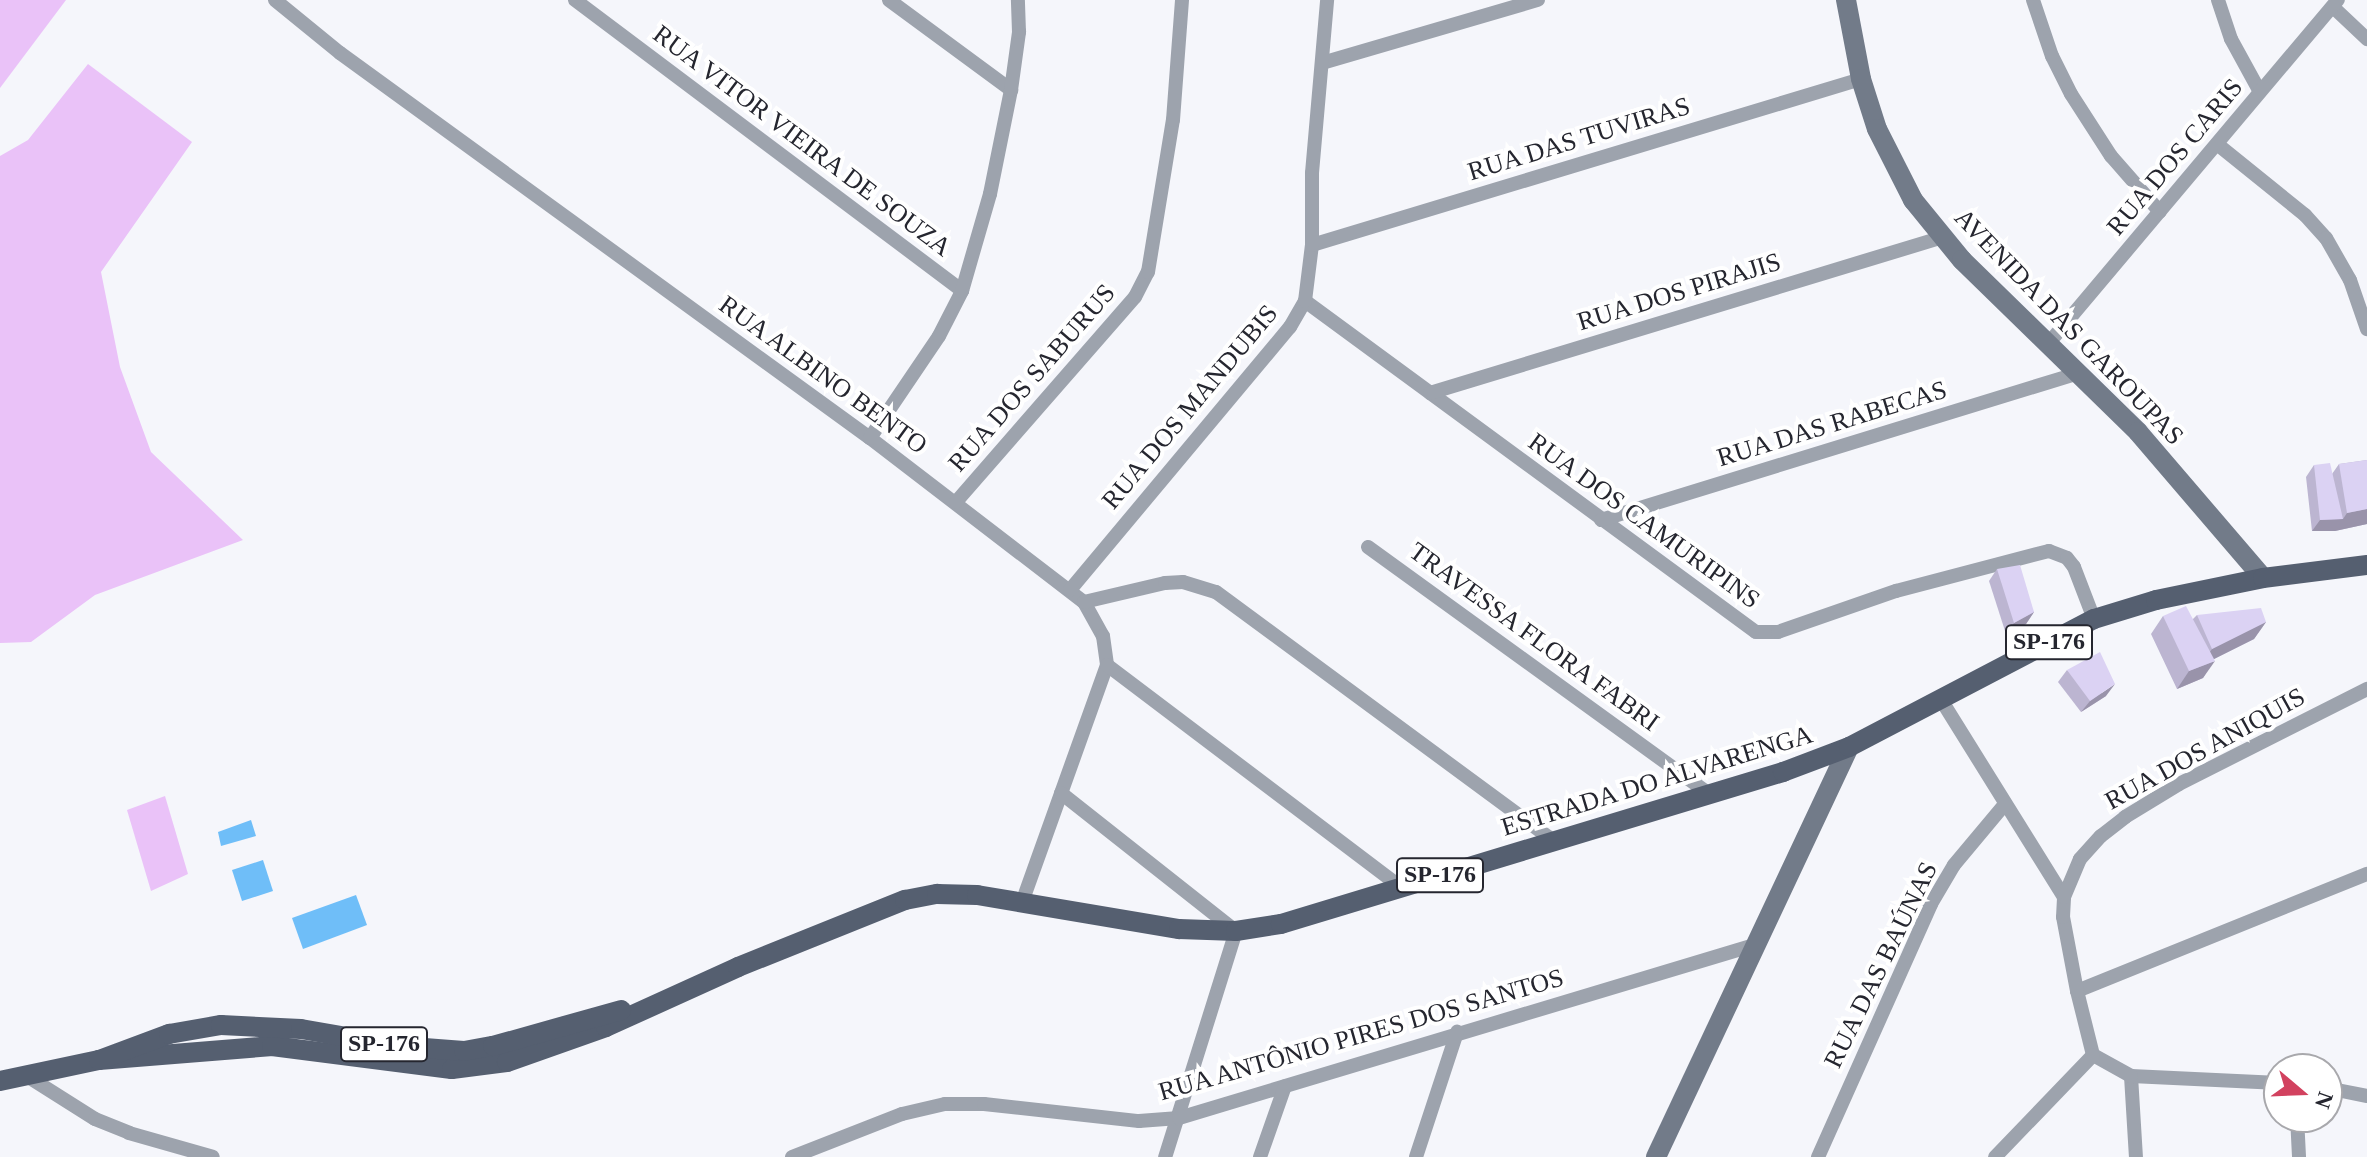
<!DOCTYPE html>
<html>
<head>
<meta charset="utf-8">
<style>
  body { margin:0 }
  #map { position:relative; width:2367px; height:1157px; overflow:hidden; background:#f5f6fb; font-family:Georgia,serif }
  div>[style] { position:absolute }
  .green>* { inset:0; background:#eac2f8 }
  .water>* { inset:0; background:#6fbef8 }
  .street>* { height:14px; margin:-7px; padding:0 7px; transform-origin:7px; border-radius:7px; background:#9da3ad }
  .secondary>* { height:20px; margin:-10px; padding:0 10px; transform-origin:10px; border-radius:10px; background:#727b89 }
  .primary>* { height:20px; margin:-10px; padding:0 10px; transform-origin:10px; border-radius:10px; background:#555f70 }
  .wall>* { inset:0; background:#bcb5d1 }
  .shaded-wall>* { inset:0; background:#9993aa }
  .building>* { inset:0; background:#dbd2f3 }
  span { translate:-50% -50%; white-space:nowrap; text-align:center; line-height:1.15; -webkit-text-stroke:8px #fff; paint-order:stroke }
  .shield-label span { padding:2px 6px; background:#fff; border:2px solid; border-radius:6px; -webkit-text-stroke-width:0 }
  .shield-label { font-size:24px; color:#25262f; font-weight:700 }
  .street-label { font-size:26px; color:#25262f }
  .north { position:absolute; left:2263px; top:1053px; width:80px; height:80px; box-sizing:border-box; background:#fff; border:2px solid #a8a8ac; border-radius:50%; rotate:109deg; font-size:22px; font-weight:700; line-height:32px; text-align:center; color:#25262f }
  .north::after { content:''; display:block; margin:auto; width:28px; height:36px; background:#d2425f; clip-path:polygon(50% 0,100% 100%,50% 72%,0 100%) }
</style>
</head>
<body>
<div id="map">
  <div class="green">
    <i style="clip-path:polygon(0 0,66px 0,0 88px)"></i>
    <i style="clip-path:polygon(88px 64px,192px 142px,101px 272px,120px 367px,151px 452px,243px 540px,95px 595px,31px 642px,0 643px,0 156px,28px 140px)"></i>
    <i style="clip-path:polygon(165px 796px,188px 874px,151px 891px,127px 810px)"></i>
  </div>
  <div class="water">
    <i style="clip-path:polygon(251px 820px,256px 836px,221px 846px,218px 832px)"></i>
    <i style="clip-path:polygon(263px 860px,273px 891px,242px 901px,232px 870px)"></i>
    <i style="clip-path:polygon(356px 895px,367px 925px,303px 949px,292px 918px)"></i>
  </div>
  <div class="street">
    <i style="left:275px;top:0;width:84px;rotate:39.2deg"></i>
    <i style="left:340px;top:53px;width:655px;rotate:36deg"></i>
    <i style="left:870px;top:438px;width:270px;rotate:37.5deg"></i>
    <i style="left:1084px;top:602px;width:39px;rotate:61deg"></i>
    <i style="left:1103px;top:636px;width:29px;rotate:82deg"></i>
    <i style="left:1107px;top:665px;width:252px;rotate:109.7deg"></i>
    <i style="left:575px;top:0;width:484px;rotate:36.9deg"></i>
    <i style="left:889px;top:0;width:152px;rotate:36.4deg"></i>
    <i style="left:2033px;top:0;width:59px;rotate:71.3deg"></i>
    <i style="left:2052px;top:56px;width:42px;rotate:63.4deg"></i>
    <i style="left:2071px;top:94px;width:74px;rotate:57.2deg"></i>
    <i style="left:2111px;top:156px;width:74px;rotate:48.8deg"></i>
    <i style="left:2218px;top:0;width:41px;rotate:71.6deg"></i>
    <i style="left:2231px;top:39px;width:60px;rotate:61.3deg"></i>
    <i style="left:2333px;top:7px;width:47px;rotate:43.3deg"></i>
    <i style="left:1322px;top:63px;width:225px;rotate:-16.3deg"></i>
    <i style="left:2217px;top:144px;width:113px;rotate:38.9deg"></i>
    <i style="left:2305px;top:215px;width:31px;rotate:48deg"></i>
    <i style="left:2326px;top:238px;width:48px;rotate:60.3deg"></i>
    <i style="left:2350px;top:280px;width:52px;rotate:70.9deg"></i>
    <i style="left:1312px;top:245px;width:574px;rotate:-16.82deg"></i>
    <i style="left:1305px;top:301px;width:559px;rotate:36.28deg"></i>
    <i style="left:1756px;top:632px;width:22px"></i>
    <i style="left:1778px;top:632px;width:125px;rotate:-19.2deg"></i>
    <i style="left:1896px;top:591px;width:158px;rotate:-14.7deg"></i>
    <i style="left:2049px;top:551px;width:19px;rotate:21deg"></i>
    <i style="left:2067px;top:558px;width:11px;rotate:52deg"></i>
    <i style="left:2074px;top:567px;width:56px;rotate:69deg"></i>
    <i style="left:2048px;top:344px;width:450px;rotate:-49.9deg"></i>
    <i style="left:1430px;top:393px;width:536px;rotate:-16.91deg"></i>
    <i style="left:870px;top:438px;width:123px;rotate:-55.9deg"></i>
    <i style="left:939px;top:336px;width:51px;rotate:-62.9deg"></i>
    <i style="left:962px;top:291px;width:101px;rotate:-73.9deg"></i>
    <i style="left:990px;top:194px;width:106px;rotate:-78.6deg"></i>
    <i style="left:1011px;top:90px;width:59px;rotate:-82.1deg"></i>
    <i style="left:1019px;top:32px;width:32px;rotate:-92deg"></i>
    <i style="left:956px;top:502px;width:272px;rotate:-48.9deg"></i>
    <i style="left:1135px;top:297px;width:28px;rotate:-63deg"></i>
    <i style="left:1148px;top:272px;width:154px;rotate:-80.7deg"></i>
    <i style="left:1173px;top:120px;width:120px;rotate:-85.7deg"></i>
    <i style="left:1601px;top:520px;width:498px;rotate:-17.1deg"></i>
    <i style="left:1368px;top:547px;width:422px;rotate:35.9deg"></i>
    <i style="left:1070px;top:590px;width:343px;rotate:-50.1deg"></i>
    <i style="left:1290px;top:327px;width:30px;rotate:-60deg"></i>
    <i style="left:1305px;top:301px;width:56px;rotate:-82.9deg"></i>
    <i style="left:1312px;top:245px;width:72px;rotate:-90deg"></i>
    <i style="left:1312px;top:173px;width:174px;rotate:-85deg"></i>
    <i style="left:1084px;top:602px;width:83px;rotate:-13.2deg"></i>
    <i style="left:1165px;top:583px;width:18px;rotate:-3deg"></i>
    <i style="left:1183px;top:582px;width:34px;rotate:17deg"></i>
    <i style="left:1216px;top:592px;width:420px;rotate:36.4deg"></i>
    <i style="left:1107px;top:665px;width:368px;rotate:37.1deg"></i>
    <i style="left:1940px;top:698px;width:234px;rotate:58.1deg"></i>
    <i style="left:1061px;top:793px;width:223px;rotate:38.3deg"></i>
    <i style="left:1236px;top:931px;width:237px;rotate:107.4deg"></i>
    <i style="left:2077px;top:991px;width:313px;rotate:-22deg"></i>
    <i style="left:27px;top:1076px;width:80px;rotate:32.3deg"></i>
    <i style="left:95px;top:1119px;width:37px;rotate:22deg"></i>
    <i style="left:129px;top:1133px;width:87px;rotate:15.9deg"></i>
    <i style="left:2131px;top:1076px;width:81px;rotate:86.5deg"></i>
    <i style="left:2279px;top:1083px;width:148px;rotate:-177.3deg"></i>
    <i style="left:2131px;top:1076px;width:43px;rotate:-151.1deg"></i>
    <i style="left:2093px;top:1055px;width:66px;rotate:-104deg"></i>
    <i style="left:2077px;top:991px;width:75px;rotate:-100.7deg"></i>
    <i style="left:2063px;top:917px;width:20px;rotate:-87deg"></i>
    <i style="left:2064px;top:897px;width:41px;rotate:-67.2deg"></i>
    <i style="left:2080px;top:859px;width:31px;rotate:-48deg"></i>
    <i style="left:2101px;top:836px;width:31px;rotate:-38deg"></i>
    <i style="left:2125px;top:817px;width:63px;rotate:-31.4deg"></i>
    <i style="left:2179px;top:784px;width:211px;rotate:-26.8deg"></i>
    <i style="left:2327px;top:1088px;width:41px;rotate:11.3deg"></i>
    <i style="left:2297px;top:1117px;width:40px;rotate:87.1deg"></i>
    <i style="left:792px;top:1157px;width:118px;rotate:-21.4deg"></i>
    <i style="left:902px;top:1114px;width:44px;rotate:-13.1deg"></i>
    <i style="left:945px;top:1104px;width:39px"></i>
    <i style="left:984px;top:1104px;width:156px;rotate:6.3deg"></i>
    <i style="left:1139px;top:1121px;width:40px;rotate:-4.3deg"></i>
    <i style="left:1179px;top:1118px;width:600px;rotate:-16.74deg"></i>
    <i style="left:1260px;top:1157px;width:75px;rotate:-70.6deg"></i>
    <i style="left:1416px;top:1157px;width:132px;rotate:-71.8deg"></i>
    <i style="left:1818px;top:1157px;width:277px;rotate:-65.9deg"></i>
    <i style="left:1931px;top:904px;width:45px;rotate:-59.5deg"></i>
    <i style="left:1954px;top:865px;width:80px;rotate:-50.1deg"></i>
    <i style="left:1995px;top:1157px;width:141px;rotate:-46.1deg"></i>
  </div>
  <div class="secondary">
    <i style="left:1846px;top:0;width:80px;rotate:79.2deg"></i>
    <i style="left:1861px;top:79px;width:52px;rotate:72.3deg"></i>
    <i style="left:1877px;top:129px;width:80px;rotate:63.1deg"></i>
    <i style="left:1913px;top:200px;width:77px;rotate:50.8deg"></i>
    <i style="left:1962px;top:260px;width:246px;rotate:44.3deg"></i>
    <i style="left:2138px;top:432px;width:192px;rotate:49.4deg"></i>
    <i style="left:1656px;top:1157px;width:453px;rotate:-64.8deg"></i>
  </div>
  <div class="primary">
    <i style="left:99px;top:1060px;width:174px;rotate:-4.6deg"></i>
    <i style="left:272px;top:1046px;width:181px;rotate:7.3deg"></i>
    <i style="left:452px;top:1069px;width:55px;rotate:-7.3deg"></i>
    <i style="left:507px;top:1062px;width:105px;rotate:-19.5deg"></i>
    <i style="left:606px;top:1027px;width:145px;rotate:-24.4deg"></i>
    <i style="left:738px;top:967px;width:180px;rotate:-21.9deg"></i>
    <i style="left:905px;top:900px;width:33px;rotate:-11deg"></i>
    <i style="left:937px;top:894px;width:40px;rotate:1.4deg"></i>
    <i style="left:977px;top:895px;width:205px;rotate:9.6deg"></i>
    <i style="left:1179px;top:929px;width:57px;rotate:2deg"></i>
    <i style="left:1236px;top:931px;width:46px;rotate:-8.8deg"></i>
    <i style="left:1281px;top:924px;width:525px;rotate:-16.85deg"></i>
    <i style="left:1783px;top:772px;width:71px;rotate:-20.7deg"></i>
    <i style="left:1849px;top:747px;width:276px;rotate:-27.6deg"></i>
    <i style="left:2094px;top:619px;width:65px;rotate:-17deg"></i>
    <i style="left:2156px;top:600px;width:109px;rotate:-11.6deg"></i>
    <i style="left:2263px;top:578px;width:105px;rotate:-7.1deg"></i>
    <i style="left:0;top:1081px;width:101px;rotate:-12deg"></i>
    <i style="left:99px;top:1060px;width:75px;rotate:-20.4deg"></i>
    <i style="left:169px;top:1034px;width:53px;rotate:-9.8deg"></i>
    <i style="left:221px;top:1025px;width:80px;rotate:2.9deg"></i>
    <i style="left:301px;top:1029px;width:98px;rotate:9.9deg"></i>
    <i style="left:398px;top:1046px;width:66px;rotate:4.3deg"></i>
    <i style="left:464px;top:1051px;width:29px;rotate:-10deg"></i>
    <i style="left:493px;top:1046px;width:133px;rotate:-15.7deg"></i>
  </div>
  <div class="wall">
    <i style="clip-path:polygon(2367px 460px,2367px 524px,2335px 531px,2312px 531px,2306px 477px,2314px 465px,2332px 474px,2339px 464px)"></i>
    <i style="clip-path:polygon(1997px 569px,2034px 612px,2026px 624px,2006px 634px,1989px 581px)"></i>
    <i style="clip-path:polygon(2197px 615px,2266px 622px,2254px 639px,2214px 659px,2203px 678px,2177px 689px,2151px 634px,2163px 616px,2193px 619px)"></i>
    <i style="clip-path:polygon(2067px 670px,2106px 696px,2081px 712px,2058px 682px)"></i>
  </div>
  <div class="shaded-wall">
    <i style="clip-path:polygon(2367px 509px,2367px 524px,2335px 531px,2312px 531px,2320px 520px,2343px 519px,2347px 513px)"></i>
    <i style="clip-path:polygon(2034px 612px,2026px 624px,2006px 634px,2014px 623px)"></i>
    <i style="clip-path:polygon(2266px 622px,2254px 639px,2200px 666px,2212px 649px)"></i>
    <i style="clip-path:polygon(2215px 661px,2203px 678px,2177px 689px,2189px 671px)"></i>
    <i style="clip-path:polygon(2115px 684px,2106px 696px,2081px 712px,2090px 701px)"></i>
  </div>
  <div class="building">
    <i style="clip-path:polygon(2367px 460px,2367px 509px,2347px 513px,2339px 464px)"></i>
    <i style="clip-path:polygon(2330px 463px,2343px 519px,2320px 520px,2314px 465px)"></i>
    <i style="clip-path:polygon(2020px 565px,2034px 612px,2014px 623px,1997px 569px)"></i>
    <i style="clip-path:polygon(2186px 606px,2215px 661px,2189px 671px,2163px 616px)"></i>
    <i style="clip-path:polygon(2261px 608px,2266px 622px,2212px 649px,2197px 615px)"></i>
    <i style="clip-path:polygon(2100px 652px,2115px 684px,2090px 701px,2067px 670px)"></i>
  </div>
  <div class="shield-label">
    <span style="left:2049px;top:642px">SP-176</span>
    <span style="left:1440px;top:875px">SP-176</span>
    <span style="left:384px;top:1044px">SP-176</span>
  </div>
  <div class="street-label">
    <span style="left:1579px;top:139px;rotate:-17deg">RUA DAS TUVIRAS</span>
    <span style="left:802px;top:141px;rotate:37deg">RUA VITOR VIEIRA DE SOUZA</span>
    <span style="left:2175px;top:157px;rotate:-50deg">RUA DOS CARIS</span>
    <span style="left:1679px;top:292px;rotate:-17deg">RUA DOS PIRAJIS</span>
    <span style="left:2069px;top:327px;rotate:46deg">AVENIDA DAS GAROUPAS</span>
    <span style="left:823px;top:375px;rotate:36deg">RUA ALBINO BENTO</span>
    <span style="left:1032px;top:378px;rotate:-49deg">RUA DOS SABURUS</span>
    <span style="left:1190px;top:407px;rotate:-50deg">RUA DOS MANDUBIS</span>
    <span style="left:1832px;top:424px;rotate:-17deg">RUA DAS RABECAS</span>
    <span style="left:1644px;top:521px;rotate:36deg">RUA DOS CAMURIPINS</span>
    <span style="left:1534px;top:637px;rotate:36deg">TRAVESSA FLORA FABRI</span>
    <span style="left:2205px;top:749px;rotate:-29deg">RUA DOS ANIQUIS</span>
    <span style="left:1657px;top:781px;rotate:-17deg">ESTRADA DO ALVARENGA</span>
    <span style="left:1881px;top:965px;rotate:-64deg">RUA DAS BAÚNAS</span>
    <span style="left:1361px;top:1035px;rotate:-16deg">RUA ANTÔNIO PIRES DOS SANTOS</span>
  </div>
  <div class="north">N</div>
</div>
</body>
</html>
